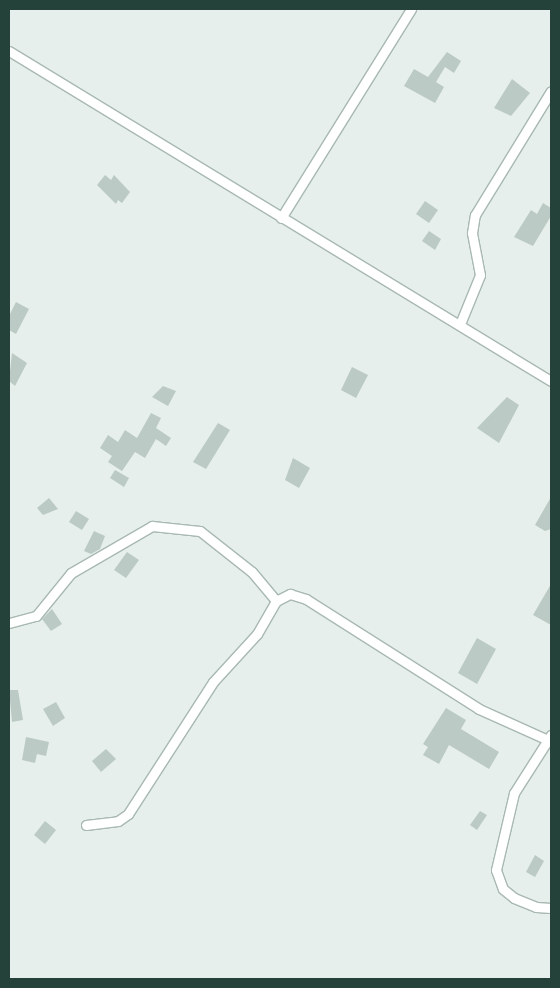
<!DOCTYPE html>
<html>
<head>
<meta charset="utf-8">
<style>
  body { margin:0 }
  #map { position:relative; width:560px; height:988px; overflow:hidden; background:#e6efeb; font-family:Arial,sans-serif }
  div>[style] { position:absolute }
  .building>* { inset:0; background:#bbcac4 }
  .roads { filter:drop-shadow(1px 0 #a8b8b2) drop-shadow(-1px 0 #a8b8b2) drop-shadow(0 1px #a8b8b2) drop-shadow(0 -1px #a8b8b2) }
  .minor>* { height:9px; margin:-4.5px; padding:0 4.5px; transform-origin:4.5px; border-radius:4.5px; background:#fff }
  span { translate:-50% -50%; white-space:nowrap; text-align:center; line-height:1.15; -webkit-text-stroke:4px #f7fbf9; paint-order:stroke }
  .frame { position:absolute; inset:0; border:10px solid #24423a; pointer-events:none }
</style>
</head>
<body>
<div id="map">
  <div class="building">
    <i style="clip-path:polygon(447px 52px,461px 61px,454px 73px,445px 67px,436px 82px,444px 87px,435px 103px,404px 86px,414px 69px,428px 77px)"></i>
    <i style="clip-path:polygon(512px 79px,530px 93px,511px 116px,494px 108px)"></i>
    <i style="clip-path:polygon(105px 175px,111px 180px,114px 175px,130px 192px,122px 203px,118px 200px,116px 204px,97px 185px)"></i>
    <i style="clip-path:polygon(425px 201px,438px 210px,429px 223px,416px 214px)"></i>
    <i style="clip-path:polygon(543px 203px,551px 208px,551px 216px,533px 246px,514px 237px,531px 210px,537px 214px)"></i>
    <i style="clip-path:polygon(429px 231px,441px 239px,435px 250px,422px 241px)"></i>
    <i style="clip-path:polygon(16px 302px,29px 309px,16px 334px,9px 330px,9px 316px)"></i>
    <i style="clip-path:polygon(12px 353px,27px 363px,15px 386px,9px 381px)"></i>
    <i style="clip-path:polygon(352px 367px,368px 375px,356px 398px,341px 390px)"></i>
    <i style="clip-path:polygon(163px 386px,176px 391px,168px 406px,152px 397px)"></i>
    <i style="clip-path:polygon(507px 397px,519px 405px,499px 443px,477px 428px)"></i>
    <i style="clip-path:polygon(151px 413px,161px 418px,156px 428px,171px 438px,166px 446px,156px 439px,145px 458px,135px 452px,122px 471px,108px 462px,112px 456px,100px 448px,108px 435px,118px 442px,125px 430px,137px 438px)"></i>
    <i style="clip-path:polygon(218px 423px,230px 430px,206px 469px,193px 462px)"></i>
    <i style="clip-path:polygon(293px 458px,310px 468px,299px 488px,285px 480px)"></i>
    <i style="clip-path:polygon(115px 470px,129px 478px,124px 487px,110px 478px)"></i>
    <i style="clip-path:polygon(551px 497px,551px 529px,545px 531px,535px 525px)"></i>
    <i style="clip-path:polygon(49px 498px,58px 509px,43px 515px,37px 508px)"></i>
    <i style="clip-path:polygon(76px 511px,89px 519px,82px 530px,69px 522px)"></i>
    <i style="clip-path:polygon(94px 531px,105px 536px,100px 549px,91px 554px,84px 551px)"></i>
    <i style="clip-path:polygon(127px 552px,139px 560px,126px 578px,114px 570px)"></i>
    <i style="clip-path:polygon(551px 584px,551px 625px,533px 615px)"></i>
    <i style="clip-path:polygon(52px 609px,62px 624px,51px 631px,42px 619px)"></i>
    <i style="clip-path:polygon(477px 638px,496px 649px,477px 684px,458px 673px)"></i>
    <i style="clip-path:polygon(9px 690px,18px 690px,23px 720px,12px 722px)"></i>
    <i style="clip-path:polygon(56px 702px,65px 718px,53px 726px,43px 709px)"></i>
    <i style="clip-path:polygon(446px 708px,466px 720px,461px 729px,499px 752px,489px 769px,449px 745px,439px 764px,423px 755px,428px 747px,423px 744px)"></i>
    <i style="clip-path:polygon(26px 737px,49px 742px,46px 756px,37px 754px,35px 763px,22px 760px)"></i>
    <i style="clip-path:polygon(106px 749px,116px 759px,101px 772px,92px 761px)"></i>
    <i style="clip-path:polygon(480px 811px,487px 815px,477px 830px,470px 825px)"></i>
    <i style="clip-path:polygon(45px 821px,56px 830px,45px 844px,34px 835px)"></i>
    <i style="clip-path:polygon(535px 855px,544px 861px,535px 877px,526px 872px)"></i>
  </div>
  <div class="roads">
    <div class="minor">
      <i style="left:9px;top:51px;width:635px;rotate:31.34deg"></i>
      <i style="left:281px;top:218px;width:246px;rotate:-58.1deg"></i>
      <i style="left:460px;top:324px;width:53px;rotate:-67.8deg"></i>
      <i style="left:480px;top:275px;width:43px;rotate:-100.8deg"></i>
      <i style="left:472px;top:233px;width:18px;rotate:-81deg"></i>
      <i style="left:475px;top:215px;width:145px;rotate:-58.5deg"></i>
      <i style="left:9px;top:623px;width:28px;rotate:-15deg"></i>
      <i style="left:36px;top:616px;width:55px;rotate:-50.9deg"></i>
      <i style="left:71px;top:573px;width:94px;rotate:-30.1deg"></i>
      <i style="left:152px;top:526px;width:48px;rotate:5.9deg"></i>
      <i style="left:200px;top:531px;width:66px;rotate:38.3deg"></i>
      <i style="left:252px;top:572px;width:38px;rotate:50deg"></i>
      <i style="left:551px;top:735px;width:69px;rotate:122.5deg"></i>
      <i style="left:514px;top:793px;width:79px;rotate:103.2deg"></i>
      <i style="left:496px;top:870px;width:20px;rotate:70deg"></i>
      <i style="left:503px;top:889px;width:14px;rotate:39deg"></i>
      <i style="left:514px;top:898px;width:24px;rotate:22deg"></i>
      <i style="left:536px;top:907px;width:15px;rotate:4deg"></i>
      <i style="left:86px;top:825px;width:32px;rotate:-7deg"></i>
      <i style="left:118px;top:821px;width:12px;rotate:-35deg"></i>
      <i style="left:128px;top:814px;width:157px;rotate:-57.2deg"></i>
      <i style="left:213px;top:682px;width:65px;rotate:-47.5deg"></i>
      <i style="left:257px;top:634px;width:38px;rotate:-60deg"></i>
      <i style="left:276px;top:601px;width:16px;rotate:-27deg"></i>
      <i style="left:290px;top:594px;width:17px;rotate:17deg"></i>
      <i style="left:306px;top:599px;width:205px;rotate:32.4deg"></i>
      <i style="left:479px;top:709px;width:76px;rotate:24.2deg"></i>
    </div>
  </div>
  <div class="frame"></div>
</div>
</body>
</html>
